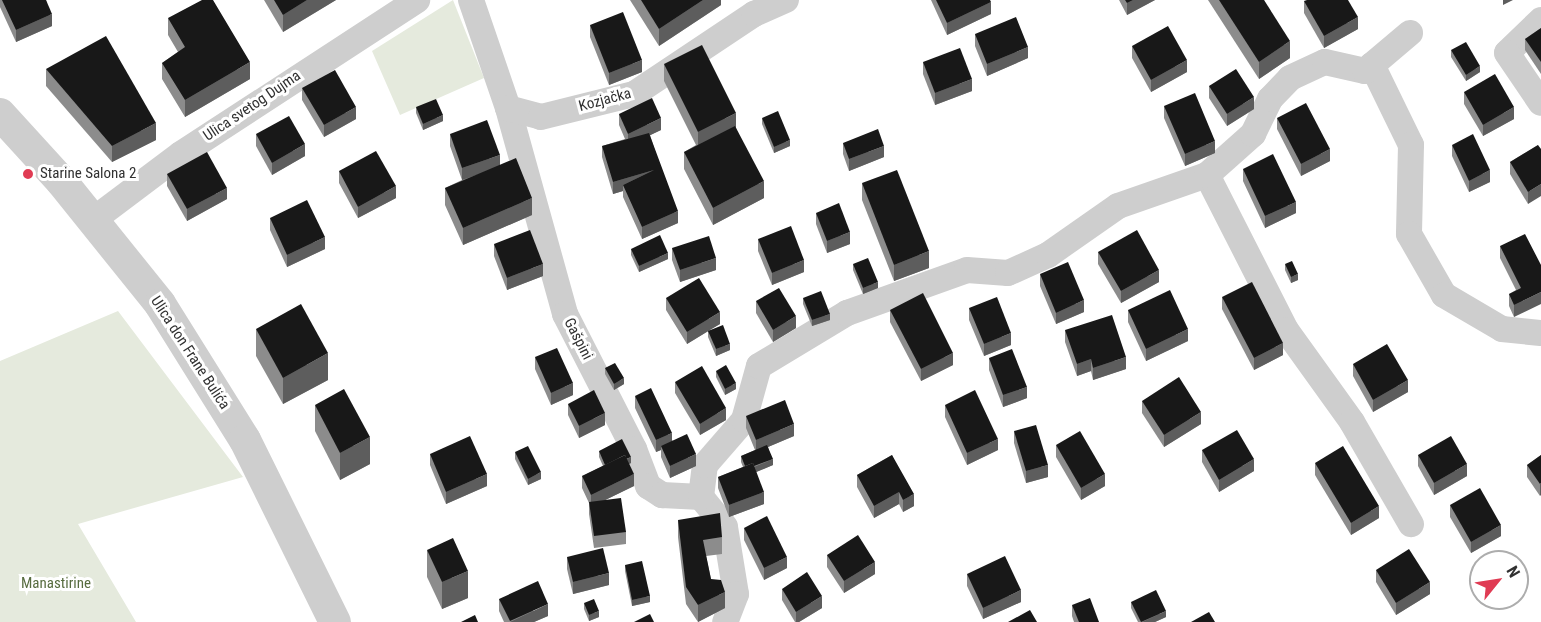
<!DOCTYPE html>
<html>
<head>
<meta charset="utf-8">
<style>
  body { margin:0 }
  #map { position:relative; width:1541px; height:622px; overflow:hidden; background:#fff; font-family:"Roboto Condensed",sans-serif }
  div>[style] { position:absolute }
  .green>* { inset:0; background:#e5eadd }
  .minor>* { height:26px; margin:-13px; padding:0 13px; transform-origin:13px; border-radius:13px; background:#cecece }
  .tertiary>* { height:32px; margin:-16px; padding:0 16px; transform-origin:16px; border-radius:16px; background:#cecece }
  .wall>* { inset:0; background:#8c8c8c }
  .shaded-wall>* { inset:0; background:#5d5d5d }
  .building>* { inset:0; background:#181818 }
  .dots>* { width:16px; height:16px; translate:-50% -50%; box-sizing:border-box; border:3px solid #fff; border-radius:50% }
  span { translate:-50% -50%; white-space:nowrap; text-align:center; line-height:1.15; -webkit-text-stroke:6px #fff; paint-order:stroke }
  .street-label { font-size:15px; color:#313131 }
  .poi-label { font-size:15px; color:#313131 }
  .left { translate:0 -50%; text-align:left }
  .park-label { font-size:15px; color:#576c3f }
  .north { position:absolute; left:1469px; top:550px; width:60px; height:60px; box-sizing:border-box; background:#fff; border:2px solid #adadad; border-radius:50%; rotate:60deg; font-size:16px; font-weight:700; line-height:24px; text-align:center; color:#313131 }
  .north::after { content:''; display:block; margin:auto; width:21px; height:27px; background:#e03b53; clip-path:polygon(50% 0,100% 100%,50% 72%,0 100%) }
</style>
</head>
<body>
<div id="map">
  <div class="green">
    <i style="clip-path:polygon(453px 0,484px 78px,400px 115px,372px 51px)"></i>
    <i style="clip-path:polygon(118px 311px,243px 477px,78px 524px,136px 622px,0 622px,0 361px)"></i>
  </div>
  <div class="minor">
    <i style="left:471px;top:0;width:114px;rotate:71.1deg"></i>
    <i style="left:508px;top:108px;width:214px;rotate:74.5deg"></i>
    <i style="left:565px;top:314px;width:152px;rotate:62.9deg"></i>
    <i style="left:634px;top:449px;width:40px;rotate:69deg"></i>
    <i style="left:648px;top:486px;width:17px;rotate:33deg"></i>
    <i style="left:662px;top:495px;width:39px;rotate:3deg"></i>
    <i style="left:701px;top:497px;width:38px;rotate:51deg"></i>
    <i style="left:725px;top:527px;width:68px;rotate:80.7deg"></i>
    <i style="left:736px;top:594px;width:30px;rotate:111deg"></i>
    <i style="left:1541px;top:20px;width:47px;rotate:135.9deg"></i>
    <i style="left:1507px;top:53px;width:60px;rotate:55.8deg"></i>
    <i style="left:1372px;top:65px;width:89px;rotate:64deg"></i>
    <i style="left:1411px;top:145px;width:89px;rotate:91.3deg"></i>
    <i style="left:1409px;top:234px;width:70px;rotate:60.2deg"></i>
    <i style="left:1444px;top:295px;width:67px;rotate:30.4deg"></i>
    <i style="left:1502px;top:329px;width:39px;rotate:6deg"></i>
    <i style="left:508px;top:108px;width:34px;rotate:15deg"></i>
    <i style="left:541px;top:117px;width:96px;rotate:-13.9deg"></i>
    <i style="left:634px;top:94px;width:144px;rotate:-33.7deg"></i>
    <i style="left:754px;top:14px;width:35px;rotate:-24deg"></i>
    <i style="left:1207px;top:175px;width:174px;rotate:63deg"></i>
    <i style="left:1286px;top:330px;width:113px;rotate:54.3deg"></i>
    <i style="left:1352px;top:422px;width:118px;rotate:60deg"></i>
    <i style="left:93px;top:220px;width:110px;rotate:-36.9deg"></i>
    <i style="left:181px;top:154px;width:282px;rotate:-33.1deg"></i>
    <i style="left:701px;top:497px;width:32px;rotate:-83deg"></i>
    <i style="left:705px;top:465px;width:60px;rotate:-49.1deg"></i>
    <i style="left:744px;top:420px;width:56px;rotate:-74.5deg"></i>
    <i style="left:759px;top:366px;width:103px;rotate:-31.1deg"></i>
    <i style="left:847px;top:313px;width:127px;rotate:-19.7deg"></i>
    <i style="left:967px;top:270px;width:41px;rotate:4.2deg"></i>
    <i style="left:1008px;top:273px;width:44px;rotate:-24.2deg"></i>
    <i style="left:1048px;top:255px;width:85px;rotate:-35deg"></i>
    <i style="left:1118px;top:206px;width:94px;rotate:-19.2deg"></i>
    <i style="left:1207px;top:175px;width:62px;rotate:-41.7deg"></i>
    <i style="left:1253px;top:134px;width:39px;rotate:-64deg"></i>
    <i style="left:1270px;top:99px;width:29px;rotate:-46deg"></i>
    <i style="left:1290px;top:78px;width:38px;rotate:-25deg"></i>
    <i style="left:1325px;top:62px;width:41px;rotate:12.7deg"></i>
    <i style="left:1365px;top:71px;width:59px;rotate:-40.2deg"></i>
  </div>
  <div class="tertiary">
    <i style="left:0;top:114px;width:92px;rotate:47.6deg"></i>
    <i style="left:62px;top:182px;width:156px;rotate:51.2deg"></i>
    <i style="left:160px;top:304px;width:160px;rotate:58deg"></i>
    <i style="left:245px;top:440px;width:203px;rotate:63.7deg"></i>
  </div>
  <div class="wall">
    <i style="clip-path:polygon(0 0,46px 0,52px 26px,16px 42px,0 7px)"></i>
    <i style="clip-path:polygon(264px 0,336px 0,283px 32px)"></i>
    <i style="clip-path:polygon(630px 0,721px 0,721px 5px,659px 46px)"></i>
    <i style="clip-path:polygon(931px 0,990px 0,991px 14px,947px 35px)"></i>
    <i style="clip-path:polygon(1119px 0,1155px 0,1127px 15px)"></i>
    <i style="clip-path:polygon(1208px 0,1264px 0,1290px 58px,1259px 79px)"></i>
    <i style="clip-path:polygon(1304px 1px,1358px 29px,1324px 48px,1304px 13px)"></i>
    <i style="clip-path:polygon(168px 18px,250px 79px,185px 117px,162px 79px,162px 63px,178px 52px,168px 35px)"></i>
    <i style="clip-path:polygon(590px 25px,642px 72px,609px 85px,590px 37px)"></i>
    <i style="clip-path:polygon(1541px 28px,1541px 74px,1525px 50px,1525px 39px)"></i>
    <i style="clip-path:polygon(975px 34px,1028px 58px,987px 76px,975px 46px)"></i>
    <i style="clip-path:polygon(1132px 46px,1187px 72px,1151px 92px,1132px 58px)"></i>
    <i style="clip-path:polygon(1451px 50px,1480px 72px,1466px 81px,1451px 57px)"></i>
    <i style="clip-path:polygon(923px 62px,972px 91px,935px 105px,923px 74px)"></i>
    <i style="clip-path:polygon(664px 64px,736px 128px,764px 198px,713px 225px,684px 169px,684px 152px,696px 145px,664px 81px)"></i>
    <i style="clip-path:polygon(46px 69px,156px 140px,112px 162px,46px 86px)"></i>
    <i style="clip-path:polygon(1209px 86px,1254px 109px,1227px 126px,1209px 98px)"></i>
    <i style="clip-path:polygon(302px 88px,356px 119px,324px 137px,302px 100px)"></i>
    <i style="clip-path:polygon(1464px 92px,1514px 119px,1483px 136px,1464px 104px)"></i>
    <i style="clip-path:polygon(1164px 106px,1215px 153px,1185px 166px,1164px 118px)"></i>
    <i style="clip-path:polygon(416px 107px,443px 121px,423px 130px,416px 113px)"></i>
    <i style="clip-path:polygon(619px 114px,661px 130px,650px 135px,678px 223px,642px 239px,623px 197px,623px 191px,613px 194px,602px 157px,602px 146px,625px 139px,619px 125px)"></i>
    <i style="clip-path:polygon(762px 118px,790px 146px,774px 153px,762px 124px)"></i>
    <i style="clip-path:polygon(1277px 118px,1330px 161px,1301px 176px,1277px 129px)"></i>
    <i style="clip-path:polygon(256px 134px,305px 156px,272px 175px,256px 146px)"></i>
    <i style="clip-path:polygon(450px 134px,500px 165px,532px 215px,463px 245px,445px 205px,445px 188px,462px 180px,450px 146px)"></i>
    <i style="clip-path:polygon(843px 143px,884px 157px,849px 171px,843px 154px)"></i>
    <i style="clip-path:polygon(1452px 145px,1490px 182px,1469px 192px,1452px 156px)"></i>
    <i style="clip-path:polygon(1538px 145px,1528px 204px,1510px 174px,1510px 162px)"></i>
    <i style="clip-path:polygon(1243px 169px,1296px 213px,1265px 228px,1243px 181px)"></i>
    <i style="clip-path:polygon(339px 171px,396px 198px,358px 218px,339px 183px)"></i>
    <i style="clip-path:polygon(167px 174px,227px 199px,187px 221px,167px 186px)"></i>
    <i style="clip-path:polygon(862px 183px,929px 268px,894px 281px,862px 200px)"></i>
    <i style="clip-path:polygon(816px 213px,850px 244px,827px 253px,816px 224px)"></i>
    <i style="clip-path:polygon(270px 218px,325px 249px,287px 267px,270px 230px)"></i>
    <i style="clip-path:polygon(758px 239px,804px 272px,772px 285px,758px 251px)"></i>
    <i style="clip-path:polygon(494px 244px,543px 276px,507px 290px,494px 256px)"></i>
    <i style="clip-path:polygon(1500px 246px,1541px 265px,1514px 317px,1509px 306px,1509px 294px,1516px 290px,1500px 258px)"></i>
    <i style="clip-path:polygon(672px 248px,716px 270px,680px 282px,672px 260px)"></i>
    <i style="clip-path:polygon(631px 249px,668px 259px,639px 272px,631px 255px)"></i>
    <i style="clip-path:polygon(1098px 252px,1159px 282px,1121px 303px,1098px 264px)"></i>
    <i style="clip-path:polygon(853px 264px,878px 288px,863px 294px,853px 270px)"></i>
    <i style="clip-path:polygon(1285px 264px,1298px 280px,1291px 283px,1285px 270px)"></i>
    <i style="clip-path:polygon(1040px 274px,1084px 312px,1056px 324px,1040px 286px)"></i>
    <i style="clip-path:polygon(1222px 297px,1283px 355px,1254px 370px,1222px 309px)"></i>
    <i style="clip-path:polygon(666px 298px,720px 324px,709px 330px,730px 350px,716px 356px,708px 337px,708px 331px,687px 344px,666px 310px)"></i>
    <i style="clip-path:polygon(803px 298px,830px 320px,812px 326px,803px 304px)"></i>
    <i style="clip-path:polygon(756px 301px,796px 328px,773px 342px,756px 313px)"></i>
    <i style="clip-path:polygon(969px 308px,1011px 345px,984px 356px,969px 320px)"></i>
    <i style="clip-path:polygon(890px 310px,953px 365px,921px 381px,890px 322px)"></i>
    <i style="clip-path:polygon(1128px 310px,1188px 341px,1146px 361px,1128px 322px)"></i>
    <i style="clip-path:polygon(256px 329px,328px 380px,283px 404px,256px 356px)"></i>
    <i style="clip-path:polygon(1065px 330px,1126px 369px,1093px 380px,1091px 371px,1077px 376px,1065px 342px)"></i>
    <i style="clip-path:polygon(535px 357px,573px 395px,551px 405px,535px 369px)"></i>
    <i style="clip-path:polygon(989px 358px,1027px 398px,1003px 407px,989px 370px)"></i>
    <i style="clip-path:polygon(1353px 364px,1408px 392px,1373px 412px,1353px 376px)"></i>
    <i style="clip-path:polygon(605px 368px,624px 384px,614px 390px,605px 374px)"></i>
    <i style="clip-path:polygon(716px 371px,736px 389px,725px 395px,716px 377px)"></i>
    <i style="clip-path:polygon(675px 382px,726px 420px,700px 435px,675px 393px)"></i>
    <i style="clip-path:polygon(635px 396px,672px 440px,696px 466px,670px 478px,661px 457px,661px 450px,656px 452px,635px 408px)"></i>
    <i style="clip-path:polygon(1142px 401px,1201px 424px,1164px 447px,1142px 413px)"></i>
    <i style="clip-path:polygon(568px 404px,605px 425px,579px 438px,568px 415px)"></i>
    <i style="clip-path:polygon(315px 405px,370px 464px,340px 480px,315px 431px)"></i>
    <i style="clip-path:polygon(945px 405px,998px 450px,967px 465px,945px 417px)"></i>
    <i style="clip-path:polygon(746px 416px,794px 436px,768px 447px,773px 465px,756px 472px,764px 504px,729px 517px,718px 488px,718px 477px,743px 467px,741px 462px,741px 456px,755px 450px,746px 428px)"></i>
    <i style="clip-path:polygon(1014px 431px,1048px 477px,1026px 483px,1014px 443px)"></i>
    <i style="clip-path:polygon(1056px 445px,1105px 486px,1081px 500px,1056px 457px)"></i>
    <i style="clip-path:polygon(1202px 450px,1254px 471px,1219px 492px,1202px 462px)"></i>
    <i style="clip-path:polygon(599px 451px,631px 463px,629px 464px,634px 486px,605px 500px,626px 532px,626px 544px,594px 548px,589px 514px,589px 503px,582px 488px,582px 476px,603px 466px,599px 457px)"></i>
    <i style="clip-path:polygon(515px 452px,541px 479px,528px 485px,515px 459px)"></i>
    <i style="clip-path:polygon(430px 454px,487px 486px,446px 504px,430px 465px)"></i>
    <i style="clip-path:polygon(892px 455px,914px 506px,903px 512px,899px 504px,874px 518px,857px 487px,857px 475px)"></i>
    <i style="clip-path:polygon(1418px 455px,1467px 476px,1434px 495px,1418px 466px)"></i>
    <i style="clip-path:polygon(1541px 455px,1540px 496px,1527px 477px,1527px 465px)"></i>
    <i style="clip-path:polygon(1315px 463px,1379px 518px,1351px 535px,1315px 475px)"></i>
    <i style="clip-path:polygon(1450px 505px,1501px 536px,1471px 553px,1450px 517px)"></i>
    <i style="clip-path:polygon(678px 520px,722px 537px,722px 554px,706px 556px,711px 579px,725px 608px,698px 622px,686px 604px,678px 537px)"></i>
    <i style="clip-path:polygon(744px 528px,787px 568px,764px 580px,744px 540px)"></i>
    <i style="clip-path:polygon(427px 550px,468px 598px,442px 609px,427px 577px)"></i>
    <i style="clip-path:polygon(827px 555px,875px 574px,844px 593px,827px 567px)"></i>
    <i style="clip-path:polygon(567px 557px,609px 585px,573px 594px,567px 569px)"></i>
    <i style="clip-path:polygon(625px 565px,650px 602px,632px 606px,625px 571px)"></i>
    <i style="clip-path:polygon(1376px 570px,1430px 594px,1396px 615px,1376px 582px)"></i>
    <i style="clip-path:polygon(967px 574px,1021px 602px,983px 619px,967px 586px)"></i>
    <i style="clip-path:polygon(782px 589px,822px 608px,799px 622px,795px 622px,782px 600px)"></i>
    <i style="clip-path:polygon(499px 599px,548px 616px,534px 622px,504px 622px,499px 611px)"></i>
    <i style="clip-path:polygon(1131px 602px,1166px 617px,1155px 622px,1138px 622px,1131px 608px)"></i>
    <i style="clip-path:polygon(584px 603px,599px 617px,589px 621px,584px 609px)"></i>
    <i style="clip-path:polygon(1072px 605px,1099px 622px,1074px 622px,1072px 616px)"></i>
  </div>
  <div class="shaded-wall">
    <i style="clip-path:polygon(307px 0,336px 0,283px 32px,283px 15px)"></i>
    <i style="clip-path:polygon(703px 0,721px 0,721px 5px,659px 46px,659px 29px)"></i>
    <i style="clip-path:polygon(1133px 0,1155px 0,1127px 15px,1127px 3px)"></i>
    <i style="clip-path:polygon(1503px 0,1513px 0,1503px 5px)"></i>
    <i style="clip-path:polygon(991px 2px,991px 14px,947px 35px,947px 23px)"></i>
    <i style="clip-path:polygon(52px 14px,52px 26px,16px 42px,16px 30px)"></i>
    <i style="clip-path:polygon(1358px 17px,1358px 29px,1324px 48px,1324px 36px)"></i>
    <i style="clip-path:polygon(1290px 41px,1290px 58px,1259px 79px,1259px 62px)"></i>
    <i style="clip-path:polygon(1028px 47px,1028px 58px,987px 76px,987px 64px)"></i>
    <i style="clip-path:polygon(642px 60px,642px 72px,609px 85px,609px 73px)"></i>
    <i style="clip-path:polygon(1187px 60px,1187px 72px,1151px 92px,1151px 80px)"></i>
    <i style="clip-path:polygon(250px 62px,250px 79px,185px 117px,185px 100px)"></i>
    <i style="clip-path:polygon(1480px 66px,1480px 72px,1466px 81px,1466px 75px)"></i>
    <i style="clip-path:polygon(972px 79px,972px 91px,935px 105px,935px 93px)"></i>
    <i style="clip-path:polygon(1254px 97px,1254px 109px,1227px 126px,1227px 114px)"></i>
    <i style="clip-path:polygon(356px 107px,356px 119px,324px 137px,324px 125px)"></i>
    <i style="clip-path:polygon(1514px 107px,1514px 119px,1483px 136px,1483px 125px)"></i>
    <i style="clip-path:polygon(736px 113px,736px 130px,698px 149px,698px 132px)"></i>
    <i style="clip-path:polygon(443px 115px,443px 121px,423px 130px,423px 124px)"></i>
    <i style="clip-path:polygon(661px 118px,661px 130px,628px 146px,628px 134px)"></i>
    <i style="clip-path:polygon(156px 123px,156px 140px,112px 162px,112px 146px)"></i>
    <i style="clip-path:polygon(790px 140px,790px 146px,774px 153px,774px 147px)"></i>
    <i style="clip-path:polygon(1215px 141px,1215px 153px,1185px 166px,1185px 154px)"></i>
    <i style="clip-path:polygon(305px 144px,305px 156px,272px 175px,272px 163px)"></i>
    <i style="clip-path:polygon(884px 146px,884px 157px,849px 171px,849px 159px)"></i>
    <i style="clip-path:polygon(1330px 149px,1330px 161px,1301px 176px,1301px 164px)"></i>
    <i style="clip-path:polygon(500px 155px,500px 167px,462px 180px,462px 168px)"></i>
    <i style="clip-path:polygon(654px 170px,623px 185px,623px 191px,613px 194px,613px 182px)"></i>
    <i style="clip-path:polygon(1490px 170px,1490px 182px,1469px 192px,1469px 181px)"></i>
    <i style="clip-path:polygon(764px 181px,764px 198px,713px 225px,713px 208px)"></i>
    <i style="clip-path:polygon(1541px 184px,1541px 196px,1528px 204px,1528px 192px)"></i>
    <i style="clip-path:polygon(396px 186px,396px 198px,358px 218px,358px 207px)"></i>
    <i style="clip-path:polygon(227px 188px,227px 199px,187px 221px,187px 209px)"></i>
    <i style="clip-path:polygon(532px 198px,532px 215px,463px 245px,463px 228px)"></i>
    <i style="clip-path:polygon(1296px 202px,1296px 213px,1265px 228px,1265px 216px)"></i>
    <i style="clip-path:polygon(678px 211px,678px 223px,642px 239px,642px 227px)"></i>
    <i style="clip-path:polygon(850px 232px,850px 244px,827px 253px,827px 241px)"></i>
    <i style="clip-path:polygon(325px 237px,325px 249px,287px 267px,287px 255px)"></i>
    <i style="clip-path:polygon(929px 251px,929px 268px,894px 281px,894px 265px)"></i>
    <i style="clip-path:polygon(668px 253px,668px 259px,639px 272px,639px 266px)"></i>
    <i style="clip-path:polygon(716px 258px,716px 270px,680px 282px,680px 270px)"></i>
    <i style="clip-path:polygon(804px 260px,804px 272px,772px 285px,772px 273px)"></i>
    <i style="clip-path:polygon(543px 264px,543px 276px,507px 290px,507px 278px)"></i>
    <i style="clip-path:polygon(1159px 270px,1159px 282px,1121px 303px,1121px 291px)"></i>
    <i style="clip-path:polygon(1298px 274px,1298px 280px,1291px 283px,1291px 277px)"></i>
    <i style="clip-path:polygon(878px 282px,878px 288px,863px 294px,863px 288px)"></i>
    <i style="clip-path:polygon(1541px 292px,1541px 304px,1514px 317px,1514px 305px)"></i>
    <i style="clip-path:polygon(1084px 300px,1084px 312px,1056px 324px,1056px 313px)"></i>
    <i style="clip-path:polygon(720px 312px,720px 324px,687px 344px,687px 332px)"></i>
    <i style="clip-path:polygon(830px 314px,830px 320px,812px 326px,812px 320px)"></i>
    <i style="clip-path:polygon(796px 316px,796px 328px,773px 342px,773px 330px)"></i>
    <i style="clip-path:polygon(1188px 329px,1188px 341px,1146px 361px,1146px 349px)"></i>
    <i style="clip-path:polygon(1011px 333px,1011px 345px,984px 356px,984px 344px)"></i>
    <i style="clip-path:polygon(1283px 343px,1283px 355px,1254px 370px,1254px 358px)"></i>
    <i style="clip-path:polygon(730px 344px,730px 350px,716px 356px,716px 349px)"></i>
    <i style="clip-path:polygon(328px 353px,328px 380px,283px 404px,283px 378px)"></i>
    <i style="clip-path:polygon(953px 353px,953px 365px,921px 381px,921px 369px)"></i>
    <i style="clip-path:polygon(1126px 357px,1126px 369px,1093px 380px,1093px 368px)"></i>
    <i style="clip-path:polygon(1091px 359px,1091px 371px,1077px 376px,1077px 364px)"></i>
    <i style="clip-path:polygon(624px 378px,624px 384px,614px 390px,614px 384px)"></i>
    <i style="clip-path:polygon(1408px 380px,1408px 392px,1373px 412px,1373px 400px)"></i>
    <i style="clip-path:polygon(573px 383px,573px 395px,551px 405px,551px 393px)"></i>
    <i style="clip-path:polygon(736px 383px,736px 389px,725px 395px,725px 389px)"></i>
    <i style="clip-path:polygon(1027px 387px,1027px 398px,1003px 407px,1003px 395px)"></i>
    <i style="clip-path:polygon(726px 408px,726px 420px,700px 435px,700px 424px)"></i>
    <i style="clip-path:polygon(1201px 412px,1201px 424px,1164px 447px,1164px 435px)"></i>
    <i style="clip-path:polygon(605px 413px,605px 425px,579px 438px,579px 426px)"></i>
    <i style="clip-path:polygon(794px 424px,794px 436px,756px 452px,756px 440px)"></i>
    <i style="clip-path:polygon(672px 433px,672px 445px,661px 446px,661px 450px,656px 452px,656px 440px)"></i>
    <i style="clip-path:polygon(370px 437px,370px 464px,340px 480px,340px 453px)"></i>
    <i style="clip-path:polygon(998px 439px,998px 450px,967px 465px,967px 453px)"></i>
    <i style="clip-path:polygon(696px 454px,696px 466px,670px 478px,670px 466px)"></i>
    <i style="clip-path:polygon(631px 457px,631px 463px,607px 474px,607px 468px)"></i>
    <i style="clip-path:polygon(773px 459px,773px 465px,747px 476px,747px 470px)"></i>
    <i style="clip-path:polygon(1254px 459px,1254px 471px,1219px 492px,1219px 480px)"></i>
    <i style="clip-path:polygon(1467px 464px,1467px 476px,1434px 495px,1434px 483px)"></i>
    <i style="clip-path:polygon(1048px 465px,1048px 477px,1026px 483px,1026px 471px)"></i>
    <i style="clip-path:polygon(541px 472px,541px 479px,528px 485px,528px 479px)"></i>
    <i style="clip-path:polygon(487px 474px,487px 486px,446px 504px,446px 492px)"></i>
    <i style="clip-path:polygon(634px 474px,634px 486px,591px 507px,591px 495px)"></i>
    <i style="clip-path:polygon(1105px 474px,1105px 486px,1081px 500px,1081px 488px)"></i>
    <i style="clip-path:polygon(1541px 483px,1541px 495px,1540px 496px,1540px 484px)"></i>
    <i style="clip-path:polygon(764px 492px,764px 504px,729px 517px,729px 505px)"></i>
    <i style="clip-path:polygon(899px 492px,899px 504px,874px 518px,874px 506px)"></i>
    <i style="clip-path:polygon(914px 494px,914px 506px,903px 512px,903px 500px)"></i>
    <i style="clip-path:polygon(1379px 506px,1379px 518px,1351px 535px,1351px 523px)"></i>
    <i style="clip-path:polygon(1501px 525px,1501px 536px,1471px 553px,1471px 542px)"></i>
    <i style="clip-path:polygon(787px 557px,787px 568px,764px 580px,764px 568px)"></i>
    <i style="clip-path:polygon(875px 562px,875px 574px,844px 593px,844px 581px)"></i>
    <i style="clip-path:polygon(468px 571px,468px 598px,442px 609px,442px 582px)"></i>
    <i style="clip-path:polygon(609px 573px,609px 585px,573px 594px,573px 582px)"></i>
    <i style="clip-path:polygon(1430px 582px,1430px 594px,1396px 615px,1396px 603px)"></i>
    <i style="clip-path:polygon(1021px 590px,1021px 602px,983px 619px,983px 608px)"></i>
    <i style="clip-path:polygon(725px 592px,725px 608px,698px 622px,698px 605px)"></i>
    <i style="clip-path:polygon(650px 596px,650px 602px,632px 606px,632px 600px)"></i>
    <i style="clip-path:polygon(822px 596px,822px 608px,799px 622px,796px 622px,796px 612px)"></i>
    <i style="clip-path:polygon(548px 604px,548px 616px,534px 622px,510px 622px)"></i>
    <i style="clip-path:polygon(599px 611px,599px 617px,589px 621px,589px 615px)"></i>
    <i style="clip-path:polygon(1166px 611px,1166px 617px,1155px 622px,1142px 622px)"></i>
  </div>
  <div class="building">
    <i style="clip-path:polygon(2px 0,46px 0,52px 14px,16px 30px)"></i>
    <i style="clip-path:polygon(202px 0,213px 0,250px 62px,185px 100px,162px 63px,185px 47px,168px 18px)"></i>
    <i style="clip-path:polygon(274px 0,307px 0,283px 15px)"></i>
    <i style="clip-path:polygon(641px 0,703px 0,659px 29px)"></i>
    <i style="clip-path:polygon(936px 0,990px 0,991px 2px,947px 23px)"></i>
    <i style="clip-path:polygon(1125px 0,1133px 0,1127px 3px)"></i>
    <i style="clip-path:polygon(1219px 0,1264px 0,1290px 41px,1259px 62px)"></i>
    <i style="clip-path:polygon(1307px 0,1348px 0,1358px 17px,1324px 36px,1304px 1px)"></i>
    <i style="clip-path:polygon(623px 12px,642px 60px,609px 73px,590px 25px)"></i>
    <i style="clip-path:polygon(1016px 17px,1028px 47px,987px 64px,975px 34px)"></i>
    <i style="clip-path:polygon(1168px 26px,1187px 60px,1151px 80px,1132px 46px)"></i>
    <i style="clip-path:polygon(1541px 28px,1541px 62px,1525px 39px)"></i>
    <i style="clip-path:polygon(106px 36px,156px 123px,112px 146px,46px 69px)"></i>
    <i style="clip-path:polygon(1466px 42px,1480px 66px,1466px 75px,1451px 50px)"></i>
    <i style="clip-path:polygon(702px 45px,736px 113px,698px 132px,664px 64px)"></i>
    <i style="clip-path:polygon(960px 48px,972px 79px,935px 93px,923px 62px)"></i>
    <i style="clip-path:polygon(1236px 69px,1254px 97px,1227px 114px,1209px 86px)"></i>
    <i style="clip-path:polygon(335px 70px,356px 107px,324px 125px,302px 88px)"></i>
    <i style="clip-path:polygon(1495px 74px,1514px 107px,1483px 125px,1464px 92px)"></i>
    <i style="clip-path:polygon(1195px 93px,1215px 141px,1185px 154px,1164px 106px)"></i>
    <i style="clip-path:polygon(652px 98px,661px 118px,628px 134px,619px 114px)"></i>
    <i style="clip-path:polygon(436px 99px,443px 115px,423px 124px,416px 107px)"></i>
    <i style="clip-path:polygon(1306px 103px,1330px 149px,1301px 164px,1277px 118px)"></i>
    <i style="clip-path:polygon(778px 111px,790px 140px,774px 147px,762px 118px)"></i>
    <i style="clip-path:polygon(289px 116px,305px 144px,272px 163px,256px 134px)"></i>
    <i style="clip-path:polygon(487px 120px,500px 155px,462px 168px,450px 134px)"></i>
    <i style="clip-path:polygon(735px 126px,764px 181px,713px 208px,684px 152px)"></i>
    <i style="clip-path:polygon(878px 129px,884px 146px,849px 159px,843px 143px)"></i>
    <i style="clip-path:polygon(649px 133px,678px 211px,642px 227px,623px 185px,654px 170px,613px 182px,602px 146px)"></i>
    <i style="clip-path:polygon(1473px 134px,1490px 170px,1469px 181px,1452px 145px)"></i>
    <i style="clip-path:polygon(1538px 145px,1541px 149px,1541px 184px,1528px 192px,1510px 162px)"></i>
    <i style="clip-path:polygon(376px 151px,396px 186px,358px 207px,339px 171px)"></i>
    <i style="clip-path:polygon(207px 152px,227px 188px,187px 209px,167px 174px)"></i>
    <i style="clip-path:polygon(1273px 154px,1296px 202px,1265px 216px,1243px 169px)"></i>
    <i style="clip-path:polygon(516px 158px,532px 198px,463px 228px,445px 188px)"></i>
    <i style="clip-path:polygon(897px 170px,929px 251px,894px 265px,862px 183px)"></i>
    <i style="clip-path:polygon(307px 200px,325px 237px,287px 255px,270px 218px)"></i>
    <i style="clip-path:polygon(839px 203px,850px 232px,827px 241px,816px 213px)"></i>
    <i style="clip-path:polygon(791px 226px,804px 260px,772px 273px,758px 239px)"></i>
    <i style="clip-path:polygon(530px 230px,543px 264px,507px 278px,494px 244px)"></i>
    <i style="clip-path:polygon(1137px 230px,1159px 270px,1121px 291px,1098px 252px)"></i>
    <i style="clip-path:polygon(1525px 234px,1541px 265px,1541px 292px,1514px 305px,1509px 294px,1521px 288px,1500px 246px)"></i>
    <i style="clip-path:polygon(660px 235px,668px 253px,639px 266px,631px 249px)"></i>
    <i style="clip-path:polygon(709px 236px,716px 258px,680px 270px,672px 248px)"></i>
    <i style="clip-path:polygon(868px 258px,878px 282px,863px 288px,853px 264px)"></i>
    <i style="clip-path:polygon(1292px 261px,1298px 274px,1291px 277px,1285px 264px)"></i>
    <i style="clip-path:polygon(1068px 262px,1084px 300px,1056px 313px,1040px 274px)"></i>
    <i style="clip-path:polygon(699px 278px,720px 312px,687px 332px,666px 298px)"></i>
    <i style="clip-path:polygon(1252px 282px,1283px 343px,1254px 358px,1222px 297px)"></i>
    <i style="clip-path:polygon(779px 288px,796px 316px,773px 330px,756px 301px)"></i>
    <i style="clip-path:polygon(1170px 290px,1188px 329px,1146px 349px,1128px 310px)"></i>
    <i style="clip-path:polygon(821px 291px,830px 314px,812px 320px,803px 298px)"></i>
    <i style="clip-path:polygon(923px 293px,953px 353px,921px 369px,890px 310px)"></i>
    <i style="clip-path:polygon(997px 297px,1011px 333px,984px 344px,969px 308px)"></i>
    <i style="clip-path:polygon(301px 304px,328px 353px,283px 378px,256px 329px)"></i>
    <i style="clip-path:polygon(1112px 315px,1126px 357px,1093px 368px,1091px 359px,1077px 364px,1065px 330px)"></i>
    <i style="clip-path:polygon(723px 325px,730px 344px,716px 349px,708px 331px)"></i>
    <i style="clip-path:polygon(1387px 344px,1408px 380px,1373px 400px,1353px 364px)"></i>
    <i style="clip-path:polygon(557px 348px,573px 383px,551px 393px,535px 357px)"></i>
    <i style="clip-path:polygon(1012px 349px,1027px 387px,1003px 395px,989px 358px)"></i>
    <i style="clip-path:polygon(615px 363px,624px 378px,614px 384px,605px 368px)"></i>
    <i style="clip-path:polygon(726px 365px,736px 383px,725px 389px,716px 371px)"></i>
    <i style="clip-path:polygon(702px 366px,726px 408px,700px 424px,675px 382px)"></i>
    <i style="clip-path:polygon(1179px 377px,1201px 412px,1164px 435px,1142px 401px)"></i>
    <i style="clip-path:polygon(651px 388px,672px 433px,656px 440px,635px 396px)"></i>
    <i style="clip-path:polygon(344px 389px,370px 437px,340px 453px,315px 405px)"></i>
    <i style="clip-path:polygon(594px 390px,605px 413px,579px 426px,568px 404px)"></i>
    <i style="clip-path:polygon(975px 390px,998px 439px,967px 453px,945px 405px)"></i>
    <i style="clip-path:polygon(785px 400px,794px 424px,756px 440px,746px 416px)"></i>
    <i style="clip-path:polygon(1036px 425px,1048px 465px,1026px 471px,1014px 431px)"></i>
    <i style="clip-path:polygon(1237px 430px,1254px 459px,1219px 480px,1202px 450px)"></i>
    <i style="clip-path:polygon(1080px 431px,1105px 474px,1081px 488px,1056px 445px)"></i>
    <i style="clip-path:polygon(687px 434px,696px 454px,670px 466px,661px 446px)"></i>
    <i style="clip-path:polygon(470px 436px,487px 474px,446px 492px,430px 454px)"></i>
    <i style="clip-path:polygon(1451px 436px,1467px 464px,1434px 483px,1418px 455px)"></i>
    <i style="clip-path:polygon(622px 439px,631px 457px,626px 459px,625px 455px,605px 465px,599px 451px)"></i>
    <i style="clip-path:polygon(767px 445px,773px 459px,754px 466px,753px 463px,745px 466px,741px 456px)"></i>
    <i style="clip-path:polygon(528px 446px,541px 472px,528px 479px,515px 452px)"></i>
    <i style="clip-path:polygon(1343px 446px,1379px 506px,1351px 523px,1315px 463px)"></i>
    <i style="clip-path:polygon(625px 455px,634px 474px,591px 495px,582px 476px)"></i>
    <i style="clip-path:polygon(892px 455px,914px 494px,903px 500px,899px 492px,874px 506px,857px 475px)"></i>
    <i style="clip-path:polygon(1541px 455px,1541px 483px,1540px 484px,1527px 465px)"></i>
    <i style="clip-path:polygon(753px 463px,764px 492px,729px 505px,718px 477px)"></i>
    <i style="clip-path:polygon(1480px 488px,1501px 525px,1471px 542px,1450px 505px)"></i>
    <i style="clip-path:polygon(621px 498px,626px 532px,594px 536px,589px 502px)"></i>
    <i style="clip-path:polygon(720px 513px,722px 537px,703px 540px,711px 579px,721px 580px,725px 592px,698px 605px,686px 587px,678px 520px)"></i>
    <i style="clip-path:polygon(767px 516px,787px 557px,764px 568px,744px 528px)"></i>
    <i style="clip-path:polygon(858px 535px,875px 562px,844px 581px,827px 555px)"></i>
    <i style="clip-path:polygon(453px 538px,468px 571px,442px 582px,427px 550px)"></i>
    <i style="clip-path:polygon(603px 548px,609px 573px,573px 582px,567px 557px)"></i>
    <i style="clip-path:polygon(1409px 549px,1430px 582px,1396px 603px,1376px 570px)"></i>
    <i style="clip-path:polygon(1005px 556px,1021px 590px,983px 608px,967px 574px)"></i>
    <i style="clip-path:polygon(642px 561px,650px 596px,632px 600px,625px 565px)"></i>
    <i style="clip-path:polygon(807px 572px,822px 596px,796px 612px,782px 589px)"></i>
    <i style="clip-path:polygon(538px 581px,548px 604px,510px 621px,499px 599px)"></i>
    <i style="clip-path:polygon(1156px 590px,1166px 611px,1141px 622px,1131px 602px)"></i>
    <i style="clip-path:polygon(1090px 598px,1099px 622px,1079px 622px,1072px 605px)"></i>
    <i style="clip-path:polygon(594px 599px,599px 611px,589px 615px,584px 603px)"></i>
    <i style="clip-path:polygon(1030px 610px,1037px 622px,1008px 622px)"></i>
    <i style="clip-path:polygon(1209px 612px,1215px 622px,1191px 622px)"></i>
    <i style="clip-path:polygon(650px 614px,654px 622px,634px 622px)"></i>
    <i style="clip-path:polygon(475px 615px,478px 622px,461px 622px)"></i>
  </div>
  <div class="dots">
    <i style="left:28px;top:174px;background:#e03b53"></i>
  </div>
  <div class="street-label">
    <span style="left:605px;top:100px;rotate:-15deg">Kozjačka</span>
    <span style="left:252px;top:106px;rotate:-34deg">Ulica svetog Dujma</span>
    <span style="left:578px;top:339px;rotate:63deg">Gašpini</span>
    <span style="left:190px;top:353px;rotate:57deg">Ulica don Frane Bulića</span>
  </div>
  <div class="poi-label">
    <span class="left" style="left:40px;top:174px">Starine Salona 2</span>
  </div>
  <div class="park-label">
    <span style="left:56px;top:584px">Manastirine</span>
  </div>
  <div class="north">N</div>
</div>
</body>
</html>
